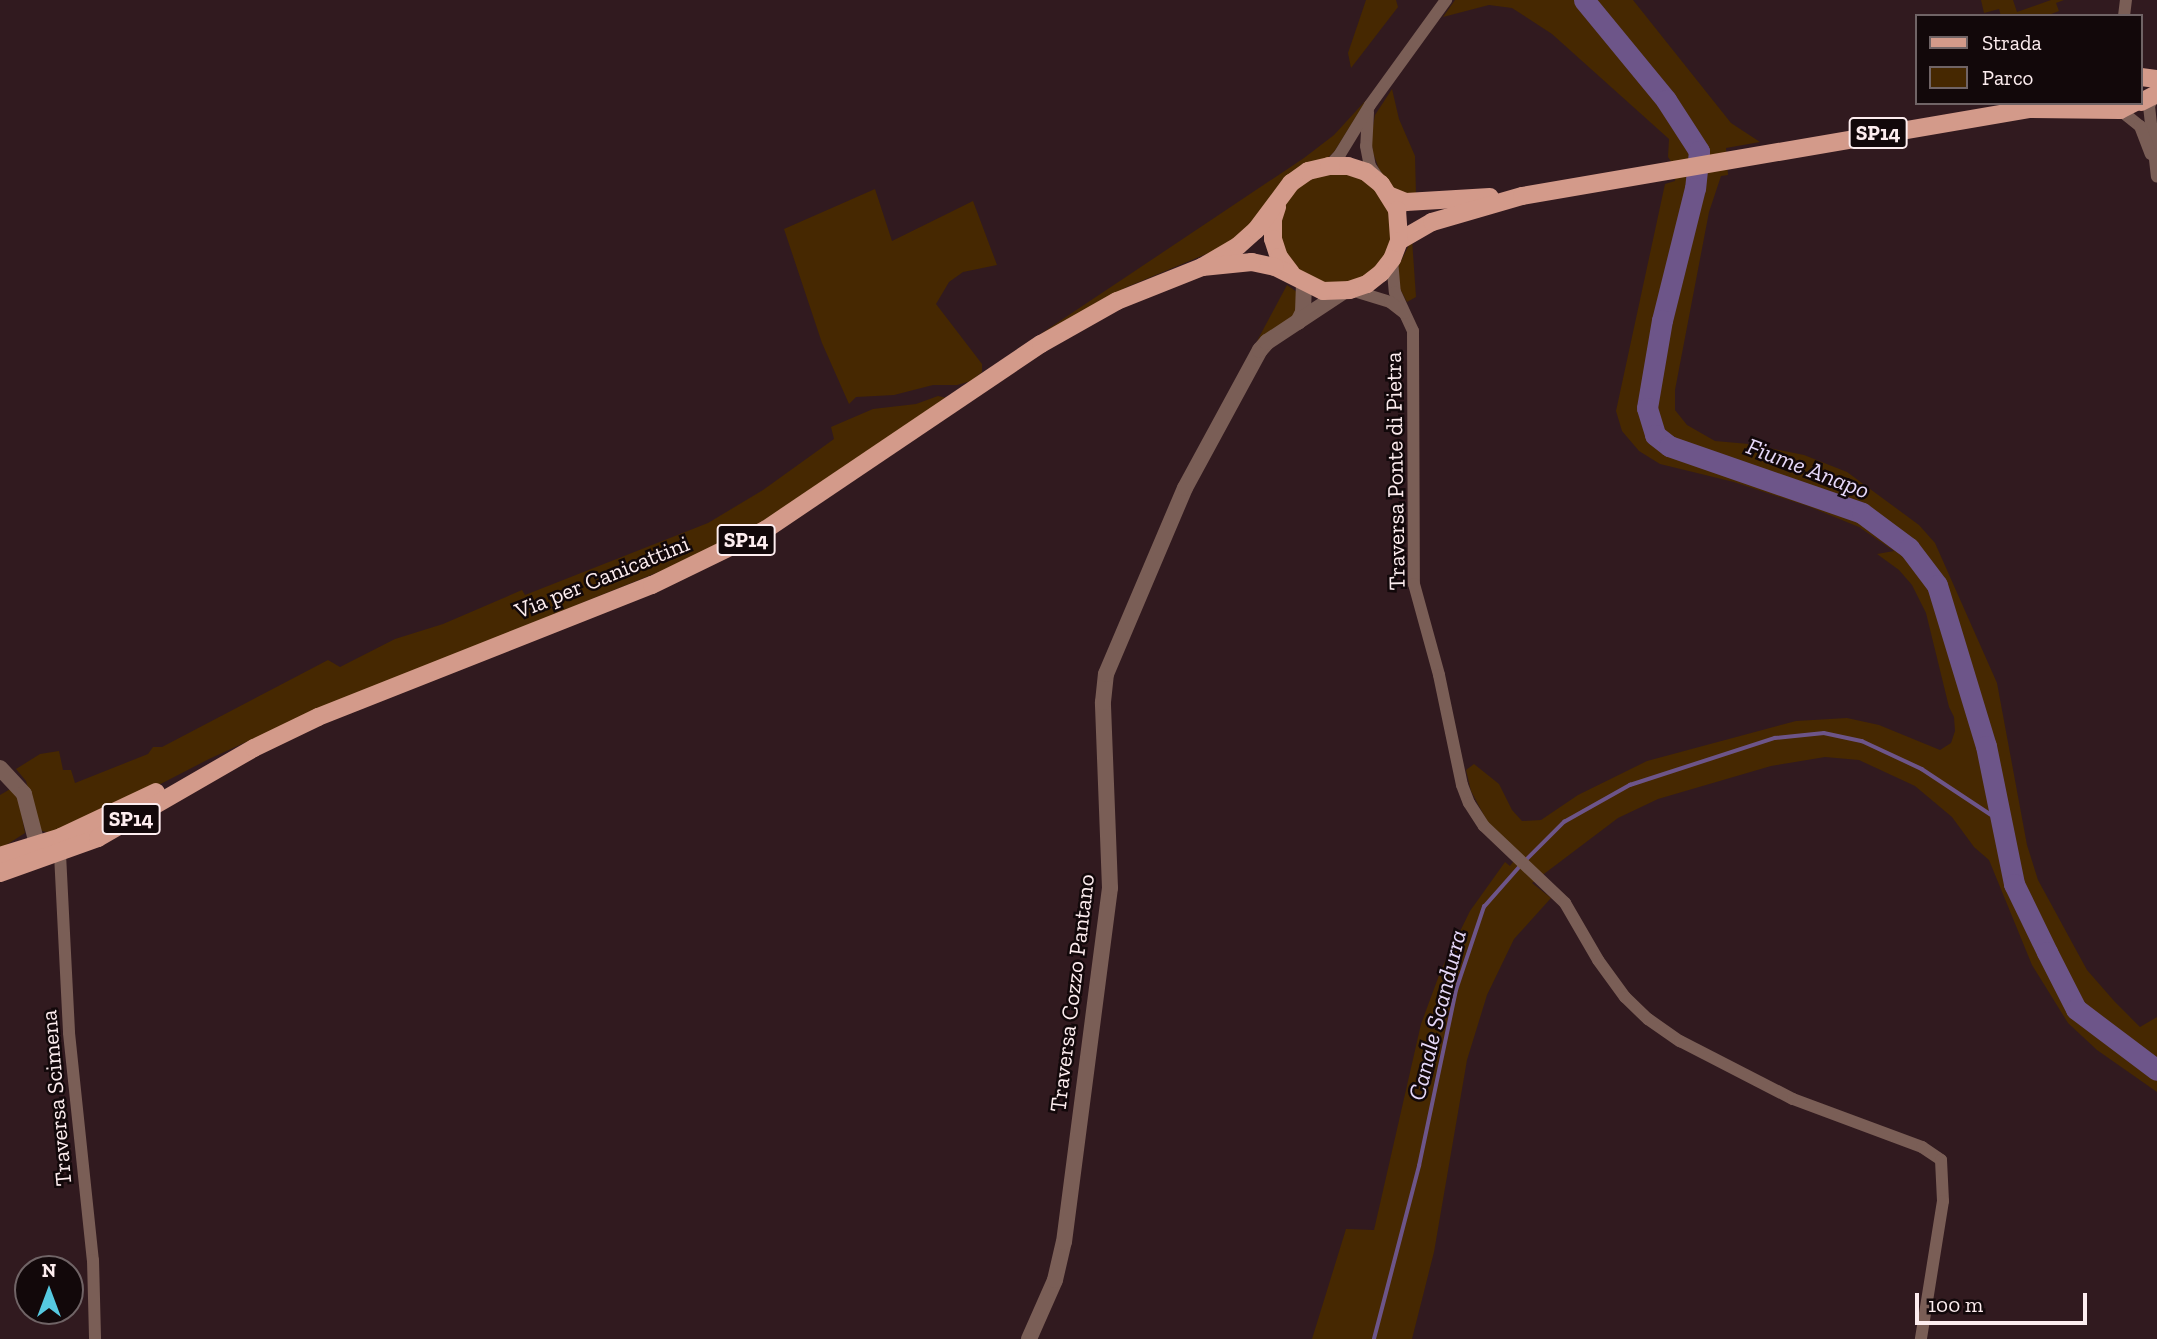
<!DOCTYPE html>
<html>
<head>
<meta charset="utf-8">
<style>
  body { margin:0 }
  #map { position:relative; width:2157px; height:1339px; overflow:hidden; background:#311a1f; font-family:"Zilla Slab",serif }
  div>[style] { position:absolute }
  .green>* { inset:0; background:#462801 }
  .round { border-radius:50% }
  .stream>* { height:3.5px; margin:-1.75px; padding:0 1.75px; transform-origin:1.75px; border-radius:1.75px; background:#6d5589 }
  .river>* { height:21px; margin:-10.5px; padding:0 10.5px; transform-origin:10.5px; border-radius:10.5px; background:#6d5589 }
  .minor>* { height:12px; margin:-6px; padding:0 6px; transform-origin:6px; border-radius:6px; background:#7a5e56 }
  .tertiary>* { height:16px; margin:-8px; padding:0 8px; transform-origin:8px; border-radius:8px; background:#7a5e56 }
  .primary>* { height:18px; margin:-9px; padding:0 9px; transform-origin:9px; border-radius:9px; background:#d39a8a }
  span { translate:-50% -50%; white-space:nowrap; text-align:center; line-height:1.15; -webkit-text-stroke:5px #12080a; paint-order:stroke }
  .shield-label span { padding:2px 5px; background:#12080a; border:2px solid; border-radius:5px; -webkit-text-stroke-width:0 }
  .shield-label { font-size:21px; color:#fdedef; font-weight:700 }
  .street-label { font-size:23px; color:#fdedef }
  .water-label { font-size:24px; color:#e7d9fa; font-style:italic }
  .legend { position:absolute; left:1915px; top:14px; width:228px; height:91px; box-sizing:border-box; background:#12080a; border:2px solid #706466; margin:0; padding:9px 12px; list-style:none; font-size:21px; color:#fdedef }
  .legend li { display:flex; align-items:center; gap:14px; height:35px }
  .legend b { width:35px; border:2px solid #706466 }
  .north { position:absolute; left:14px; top:1255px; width:70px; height:70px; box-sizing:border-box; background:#12080a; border:2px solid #706466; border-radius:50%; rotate:0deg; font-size:19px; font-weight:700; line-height:28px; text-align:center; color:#fdedef }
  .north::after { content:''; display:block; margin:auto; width:24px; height:32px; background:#56c9e1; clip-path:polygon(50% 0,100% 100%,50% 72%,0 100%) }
  .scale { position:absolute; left:1915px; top:1293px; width:172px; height:32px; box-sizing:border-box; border:4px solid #fdedef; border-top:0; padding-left:9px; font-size:21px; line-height:24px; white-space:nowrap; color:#fdedef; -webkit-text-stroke:5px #12080a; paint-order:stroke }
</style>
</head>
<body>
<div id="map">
  <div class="green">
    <i style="clip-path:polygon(1366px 0,1396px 0,1398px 7px,1351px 68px,1348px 53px)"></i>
    <i style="clip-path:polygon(1455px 0,1633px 0,1731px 123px,1760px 142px,1726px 148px,1728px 175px,1721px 176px,1709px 212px,1675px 390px,1675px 410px,1687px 425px,1715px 441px,1749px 444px,1804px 455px,1847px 472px,1919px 525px,1935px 543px,1997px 683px,2027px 845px,2038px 880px,2087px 970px,2115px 1002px,2140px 1027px,2157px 1017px,2157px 1092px,2097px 1050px,2068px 1023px,2032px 965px,1989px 860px,1974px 847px,1952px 817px,1915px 786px,1859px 760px,1825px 757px,1771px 766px,1658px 799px,1618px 818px,1532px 883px,1551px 898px,1514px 939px,1487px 995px,1467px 1060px,1434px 1252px,1412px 1339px,1312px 1339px,1346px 1229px,1374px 1230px,1421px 1024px,1441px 970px,1470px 911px,1505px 862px,1510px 866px,1519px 854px,1487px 821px,1471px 791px,1466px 770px,1474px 764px,1499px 784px,1512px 810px,1522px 821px,1541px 820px,1578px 795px,1647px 761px,1796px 721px,1847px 718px,1879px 725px,1940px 750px,1951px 743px,1955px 731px,1954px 717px,1949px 707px,1926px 613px,1912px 585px,1899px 570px,1877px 554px,1894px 551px,1859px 527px,1810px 507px,1734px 482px,1660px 464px,1639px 451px,1622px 431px,1616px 411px,1665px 184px,1675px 181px,1676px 169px,1668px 157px,1669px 139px,1552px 34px,1512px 8px,1489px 5px,1443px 17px)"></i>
    <i style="clip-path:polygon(1981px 0,2013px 0,2017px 12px,2051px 0,2064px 0,2056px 3px,2059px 11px,2046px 16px,2001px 16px,1999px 9px,1984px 13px)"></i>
    <i style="clip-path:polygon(1392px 89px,1399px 119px,1415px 156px,1416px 195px,1409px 197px,1392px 187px,1381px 174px,1373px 153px,1371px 137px,1375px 115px)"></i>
    <i style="clip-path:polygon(1367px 99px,1334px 152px,1257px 222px,1223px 247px,1127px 287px,1039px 335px,1304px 158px,1334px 135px)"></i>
    <i class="round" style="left:1279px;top:171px;width:114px;height:114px"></i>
    <i style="clip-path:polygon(875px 189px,892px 241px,973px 201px,997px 265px,963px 272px,949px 282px,936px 304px,982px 364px,982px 372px,971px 381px,957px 385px,933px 385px,894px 395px,856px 397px,849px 404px,822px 343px,784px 229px)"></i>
    <i style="clip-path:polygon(1412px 239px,1416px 297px,1407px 302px,1399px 287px,1397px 269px)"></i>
    <i style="clip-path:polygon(1287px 285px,1297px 292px,1299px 306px,1293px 317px,1257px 341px)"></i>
    <i style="clip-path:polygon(938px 396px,947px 398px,763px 521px,703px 554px,314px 711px,209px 759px,116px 807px,52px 833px,42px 831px,38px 823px,26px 781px,16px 769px,40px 754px,59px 751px,63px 770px,71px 770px,75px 783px,148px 754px,153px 747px,162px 747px,328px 660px,340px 667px,395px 639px,443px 624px,522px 590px,525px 595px,708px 523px,763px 490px,834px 439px,831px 427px,873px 409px,916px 404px)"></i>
    <i style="clip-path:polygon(12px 788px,18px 796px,25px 833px,0 849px,0 795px)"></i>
  </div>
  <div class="stream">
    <i style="left:1526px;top:860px;width:54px;rotate:-45deg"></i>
    <i style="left:1564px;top:822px;width:76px;rotate:-29.3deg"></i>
    <i style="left:1630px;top:785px;width:152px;rotate:-18deg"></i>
    <i style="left:1775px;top:738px;width:49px;rotate:-5.8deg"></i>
    <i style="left:1824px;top:733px;width:39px;rotate:12deg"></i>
    <i style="left:1862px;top:741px;width:66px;rotate:25deg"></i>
    <i style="left:1922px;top:769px;width:92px;rotate:33.5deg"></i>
    <i style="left:1374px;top:1339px;width:179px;rotate:-75.4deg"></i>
    <i style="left:1419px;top:1166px;width:180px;rotate:-78.1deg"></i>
    <i style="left:1456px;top:990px;width:88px;rotate:-71.4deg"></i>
    <i style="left:1484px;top:907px;width:56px;rotate:-48.6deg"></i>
  </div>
  <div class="river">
    <i style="left:1584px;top:0;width:129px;rotate:50.6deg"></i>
    <i style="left:1666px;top:100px;width:61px;rotate:57.1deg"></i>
    <i style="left:1699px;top:151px;width:37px;rotate:96deg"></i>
    <i style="left:1695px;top:188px;width:136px;rotate:104deg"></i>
    <i style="left:1662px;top:320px;width:89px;rotate:99.7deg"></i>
    <i style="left:1647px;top:408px;width:28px;rotate:73deg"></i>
    <i style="left:1655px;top:435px;width:18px;rotate:38deg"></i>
    <i style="left:1669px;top:446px;width:204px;rotate:19.1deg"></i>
    <i style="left:1862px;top:513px;width:59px;rotate:36.7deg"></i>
    <i style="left:1909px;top:548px;width:46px;rotate:52.9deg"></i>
    <i style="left:1937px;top:585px;width:168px;rotate:73.1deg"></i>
    <i style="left:1986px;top:746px;width:141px;rotate:78.5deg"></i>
    <i style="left:2014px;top:884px;width:76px;rotate:64.1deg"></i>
    <i style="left:2047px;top:952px;width:64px;rotate:63deg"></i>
    <i style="left:2076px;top:1009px;width:101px;rotate:37deg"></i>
  </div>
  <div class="minor">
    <i style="left:2124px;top:16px;width:16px;rotate:-83deg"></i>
    <i style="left:2154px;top:96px;width:11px;rotate:117deg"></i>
    <i style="left:2149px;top:106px;width:71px;rotate:83.6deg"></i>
    <i style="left:2120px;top:110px;width:26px;rotate:39deg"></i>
    <i style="left:2140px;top:126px;width:30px;rotate:69deg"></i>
    <i style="left:1368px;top:112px;width:34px;rotate:93deg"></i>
    <i style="left:1366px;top:146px;width:20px;rotate:79deg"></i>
    <i style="left:1370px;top:166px;width:14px;rotate:56deg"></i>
    <i style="left:1329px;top:166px;width:16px;rotate:-47deg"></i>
    <i style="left:1340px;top:154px;width:57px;rotate:-58.5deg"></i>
    <i style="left:1370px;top:105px;width:130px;rotate:-54.1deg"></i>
    <i style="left:1392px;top:260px;width:32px;rotate:85deg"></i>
    <i style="left:1395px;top:292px;width:43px;rotate:65.2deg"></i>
    <i style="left:1413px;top:331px;width:253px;rotate:89.8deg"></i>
    <i style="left:1414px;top:584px;width:94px;rotate:74.6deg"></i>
    <i style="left:1439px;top:675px;width:112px;rotate:78.2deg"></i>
    <i style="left:1462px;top:785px;width:19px;rotate:69deg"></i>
    <i style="left:1469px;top:803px;width:27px;rotate:57deg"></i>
    <i style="left:1484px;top:826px;width:112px;rotate:43.5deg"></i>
    <i style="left:1565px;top:903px;width:66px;rotate:59.9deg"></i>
    <i style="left:1598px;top:960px;width:46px;rotate:53.9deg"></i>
    <i style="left:1625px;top:997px;width:32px;rotate:44deg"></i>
    <i style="left:1648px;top:1019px;width:39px;rotate:35deg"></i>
    <i style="left:1680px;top:1041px;width:127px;rotate:27.2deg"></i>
    <i style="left:1793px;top:1099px;width:138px;rotate:20.4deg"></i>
    <i style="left:1922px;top:1147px;width:23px;rotate:34deg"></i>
    <i style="left:1941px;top:1160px;width:41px;rotate:87.2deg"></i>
    <i style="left:1943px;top:1201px;width:140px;rotate:99.1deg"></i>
    <i style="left:1351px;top:290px;width:41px;rotate:17.1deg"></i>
    <i style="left:1390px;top:302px;width:18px;rotate:38deg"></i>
    <i style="left:64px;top:845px;width:10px;rotate:114deg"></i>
    <i style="left:60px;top:854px;width:179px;rotate:87.1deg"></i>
    <i style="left:69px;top:1033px;width:228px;rotate:84deg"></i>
    <i style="left:93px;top:1260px;width:79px;rotate:88.5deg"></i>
  </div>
  <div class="tertiary">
    <i style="left:1298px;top:322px;width:11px;rotate:-63deg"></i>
    <i style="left:1303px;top:312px;width:29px;rotate:-88deg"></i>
    <i style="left:0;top:768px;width:35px;rotate:47deg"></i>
    <i style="left:24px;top:794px;width:52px;rotate:75.4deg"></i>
    <i style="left:37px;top:844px;width:13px;rotate:119deg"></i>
    <i style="left:1029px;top:1339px;width:64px;rotate:-66.2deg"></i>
    <i style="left:1055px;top:1280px;width:39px;rotate:-77deg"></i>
    <i style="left:1064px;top:1242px;width:357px;rotate:-82.6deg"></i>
    <i style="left:1110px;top:888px;width:186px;rotate:-92.2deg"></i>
    <i style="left:1103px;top:702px;width:28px;rotate:-84deg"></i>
    <i style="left:1106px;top:674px;width:202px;rotate:-67deg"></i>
    <i style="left:1185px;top:488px;width:157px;rotate:-61.5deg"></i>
    <i style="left:1260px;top:350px;width:11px;rotate:-49deg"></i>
    <i style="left:1267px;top:342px;width:92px;rotate:-33.5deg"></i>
  </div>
  <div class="primary">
    <i style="left:2141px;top:77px;width:16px;rotate:7deg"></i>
    <i style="left:2141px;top:102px;width:18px;rotate:-27deg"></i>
    <i style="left:1391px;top:196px;width:16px;rotate:22deg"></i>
    <i style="left:1406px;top:202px;width:84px;rotate:-3.4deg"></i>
    <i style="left:1277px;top:207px;width:13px;rotate:108deg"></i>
    <i style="left:1273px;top:219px;width:20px;rotate:90deg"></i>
    <i style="left:1273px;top:239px;width:19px;rotate:72deg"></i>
    <i style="left:1279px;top:257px;width:20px;rotate:53deg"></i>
    <i style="left:1399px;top:241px;width:38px;rotate:-30deg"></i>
    <i style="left:1432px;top:222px;width:94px;rotate:-16.1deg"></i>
    <i style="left:1522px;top:196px;width:514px;rotate:-9.74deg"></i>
    <i style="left:2029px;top:109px;width:91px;rotate:0.6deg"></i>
    <i style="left:2120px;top:110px;width:16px;rotate:-27deg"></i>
    <i style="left:0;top:856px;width:64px;rotate:-17.3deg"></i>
    <i style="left:61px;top:837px;width:105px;rotate:-25.3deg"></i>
    <i style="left:0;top:873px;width:104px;rotate:-19.7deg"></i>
    <i style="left:98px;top:838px;width:180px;rotate:-30deg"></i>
    <i style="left:254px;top:748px;width:71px;rotate:-25.8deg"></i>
    <i style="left:318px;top:717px;width:359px;rotate:-21.6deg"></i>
    <i style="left:652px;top:585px;width:126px;rotate:-26deg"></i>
    <i style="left:765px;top:530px;width:333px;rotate:-34deg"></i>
    <i style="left:1041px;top:344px;width:87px;rotate:-29.5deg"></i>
    <i style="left:1117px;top:301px;width:92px;rotate:-21.8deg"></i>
    <i style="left:1202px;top:267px;width:42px;rotate:-30.3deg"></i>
    <i style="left:1238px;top:246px;width:24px;rotate:-42deg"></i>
    <i style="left:1256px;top:230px;width:59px;rotate:-53.3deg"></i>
    <i style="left:1291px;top:183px;width:21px;rotate:-35deg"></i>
    <i style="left:1308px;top:171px;width:22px;rotate:-13deg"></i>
    <i style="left:1329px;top:166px;width:19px"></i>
    <i style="left:1348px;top:166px;width:19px;rotate:18deg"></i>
    <i style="left:1366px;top:172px;width:19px;rotate:39deg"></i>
    <i style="left:1381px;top:184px;width:31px;rotate:58deg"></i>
    <i style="left:1397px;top:210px;width:31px;rotate:86deg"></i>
    <i style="left:1399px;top:241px;width:19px;rotate:111deg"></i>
    <i style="left:1392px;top:259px;width:18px;rotate:128deg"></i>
    <i style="left:1381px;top:273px;width:18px;rotate:142deg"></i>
    <i style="left:1367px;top:284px;width:18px;rotate:161deg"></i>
    <i style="left:1350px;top:290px;width:27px;rotate:178deg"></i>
    <i style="left:1323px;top:291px;width:54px;rotate:-153.4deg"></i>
    <i style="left:1275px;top:267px;width:24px;rotate:-168deg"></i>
    <i style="left:1252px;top:262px;width:50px;rotate:174.3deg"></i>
  </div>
  <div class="shield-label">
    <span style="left:1878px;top:133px">SP14</span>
    <span style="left:746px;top:540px">SP14</span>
    <span style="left:131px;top:819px">SP14</span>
  </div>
  <div class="street-label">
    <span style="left:1395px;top:471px;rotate:-91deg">Traversa Ponte di Pietra</span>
    <span style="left:602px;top:577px;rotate:-22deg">Via per Canicattini</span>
    <span style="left:1072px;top:993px;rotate:-83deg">Traversa Cozzo Pantano</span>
    <span style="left:56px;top:1098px;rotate:-95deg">Traversa Scimena</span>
  </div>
  <div class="water-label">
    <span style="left:1808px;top:468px;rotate:21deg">Fiume Anapo</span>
    <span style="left:1437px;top:1015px;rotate:-76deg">Canale Scandurra</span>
  </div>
  <ul class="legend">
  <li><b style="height:9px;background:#d39a8a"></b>Strada</li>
  <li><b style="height:19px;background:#462801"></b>Parco</li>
  </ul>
  <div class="north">N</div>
  <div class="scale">100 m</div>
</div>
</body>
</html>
